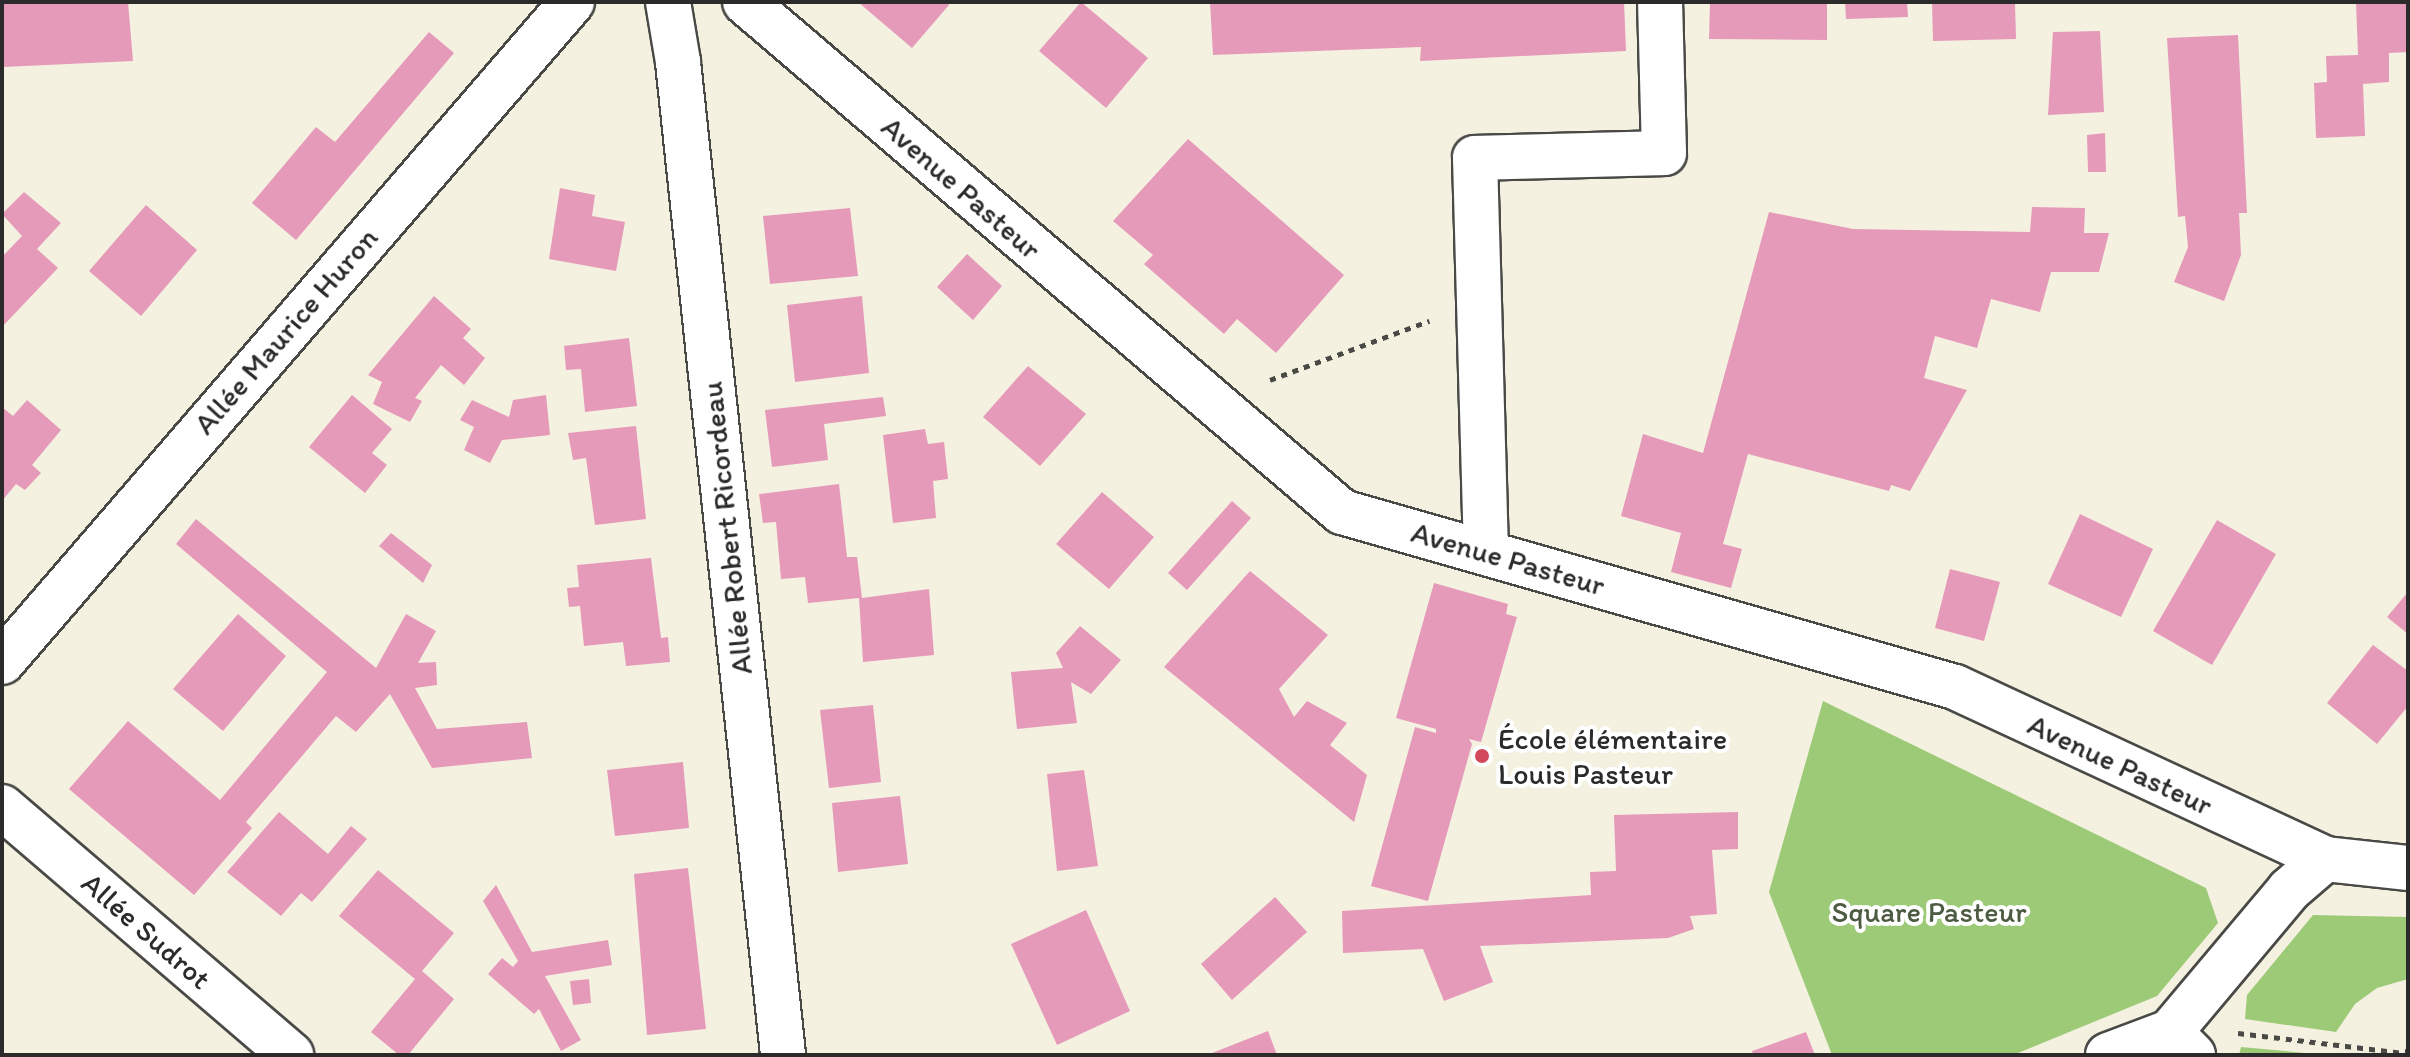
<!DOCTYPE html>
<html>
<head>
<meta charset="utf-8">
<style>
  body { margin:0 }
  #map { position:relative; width:2410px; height:1057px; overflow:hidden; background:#f4f1e1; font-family:Itim,sans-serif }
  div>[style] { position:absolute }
  .green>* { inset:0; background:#9dca77 }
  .building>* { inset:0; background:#e69ab9 }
  .path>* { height:5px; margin-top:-2.5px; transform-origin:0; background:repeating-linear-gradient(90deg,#494946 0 6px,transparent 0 12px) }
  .roads { filter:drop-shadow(2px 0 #494946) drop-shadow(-2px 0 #494946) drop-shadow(0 2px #494946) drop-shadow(0 -2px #494946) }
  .minor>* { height:44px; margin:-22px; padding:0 22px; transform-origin:22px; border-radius:22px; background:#fff }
  .dots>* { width:22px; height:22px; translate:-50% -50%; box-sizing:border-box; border:4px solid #fff; border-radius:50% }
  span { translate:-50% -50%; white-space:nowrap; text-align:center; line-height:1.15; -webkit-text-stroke:8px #fff; paint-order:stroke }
  .street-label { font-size:30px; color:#2b2b2b }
  .poi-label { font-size:30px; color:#2b2b2b }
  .left { translate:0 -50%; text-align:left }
  .park-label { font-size:30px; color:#4d5b42 }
  .frame { position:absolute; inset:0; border:4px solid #2b2b2b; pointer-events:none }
</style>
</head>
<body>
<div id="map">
  <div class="green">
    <i style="clip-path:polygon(1823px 701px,2206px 888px,2218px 923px,2157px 996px,2013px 1055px,1832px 1055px,1769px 892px)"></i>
    <i style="clip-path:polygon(2313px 915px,2408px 917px,2408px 979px,2377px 988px,2355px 1004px,2336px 1032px,2245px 1019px,2247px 995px)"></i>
    <i style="clip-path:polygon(2241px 1047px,2327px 1055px,2239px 1055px)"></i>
  </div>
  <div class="building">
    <i style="clip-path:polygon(2px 2px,128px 2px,133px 61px,3px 67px)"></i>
    <i style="clip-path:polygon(858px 2px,946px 2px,949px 5px,912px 48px)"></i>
    <i style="clip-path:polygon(1081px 2px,1148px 58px,1106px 108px,1039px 51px)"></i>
    <i style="clip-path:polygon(1210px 2px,1624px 2px,1626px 51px,1420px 61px,1421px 47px,1213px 55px)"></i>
    <i style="clip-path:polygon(1710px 2px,1827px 2px,1827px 40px,1709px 39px)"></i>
    <i style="clip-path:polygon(1845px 2px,1907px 2px,1908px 17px,1846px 19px)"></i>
    <i style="clip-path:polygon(1932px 2px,2015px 2px,2016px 39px,1933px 41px)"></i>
    <i style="clip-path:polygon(2356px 2px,2408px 2px,2408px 52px,2389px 53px,2389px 82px,2363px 84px,2365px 136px,2316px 138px,2314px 83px,2327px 82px,2326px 56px,2358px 55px)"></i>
    <i style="clip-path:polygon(2100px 31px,2104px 112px,2048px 115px,2053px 32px)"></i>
    <i style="clip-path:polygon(429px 32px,454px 53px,296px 240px,252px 203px,316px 127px,335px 142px)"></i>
    <i style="clip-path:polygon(2238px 35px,2247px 213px,2239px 213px,2241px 255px,2224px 301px,2174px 282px,2188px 247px,2185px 216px,2178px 217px,2167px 38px)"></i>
    <i style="clip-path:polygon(2105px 133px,2106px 172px,2088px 172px,2087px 135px)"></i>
    <i style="clip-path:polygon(1188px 139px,1344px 275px,1276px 353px,1237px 319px,1224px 334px,1144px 264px,1153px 255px,1113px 221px)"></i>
    <i style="clip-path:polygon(560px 188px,595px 195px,592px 216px,625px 222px,616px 271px,549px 259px)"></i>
    <i style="clip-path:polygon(24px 192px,61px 223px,37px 249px,58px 268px,2px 327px,2px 257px,22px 236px,2px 214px)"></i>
    <i style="clip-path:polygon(146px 205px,197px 250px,141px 316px,89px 271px)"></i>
    <i style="clip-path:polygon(2032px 207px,2085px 208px,2084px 233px,2109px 233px,2099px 272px,2051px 272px,2040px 312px,1991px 299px,1977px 348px,1935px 336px,1924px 378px,1967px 390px,1910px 491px,1891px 485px,1889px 491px,1748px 454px,1723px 544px,1742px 549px,1731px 588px,1671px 572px,1681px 533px,1621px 516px,1643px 434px,1703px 453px,1769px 212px,1853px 229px,2030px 232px)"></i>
    <i style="clip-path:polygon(850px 208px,858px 276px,770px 284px,763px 216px)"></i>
    <i style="clip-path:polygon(967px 254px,1002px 286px,973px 320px,937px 287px)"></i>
    <i style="clip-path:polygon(434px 296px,471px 329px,463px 338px,485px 358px,464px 385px,441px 365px,415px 398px,422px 401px,410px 422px,373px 404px,382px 382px,368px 375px)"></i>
    <i style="clip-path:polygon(862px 296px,869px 373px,795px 382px,787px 305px)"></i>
    <i style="clip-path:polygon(629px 338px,637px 406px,585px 412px,581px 369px,566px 370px,564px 346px)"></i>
    <i style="clip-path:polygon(1028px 366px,1086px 414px,1040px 466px,983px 417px)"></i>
    <i style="clip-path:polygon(352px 395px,392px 429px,372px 453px,387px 465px,365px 493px,309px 447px)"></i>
    <i style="clip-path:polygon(546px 395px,550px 435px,502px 440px,490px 463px,464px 450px,474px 427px,460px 420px,472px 400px,509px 417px,513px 400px)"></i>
    <i style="clip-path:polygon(883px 397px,886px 416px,824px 424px,828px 460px,772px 467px,765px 410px)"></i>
    <i style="clip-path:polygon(27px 400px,61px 430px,32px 465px,41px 473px,25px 490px,16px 484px,2px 501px,2px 407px,13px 416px)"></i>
    <i style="clip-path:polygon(636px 426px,646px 519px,595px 525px,586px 458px,573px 460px,568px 433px)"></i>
    <i style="clip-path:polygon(925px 429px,928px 444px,944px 442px,948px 479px,933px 481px,936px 518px,893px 523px,883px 435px)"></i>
    <i style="clip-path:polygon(839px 484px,847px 557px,857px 557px,862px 598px,929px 589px,934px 655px,863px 662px,859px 598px,808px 603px,805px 577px,781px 579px,776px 522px,763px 523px,759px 494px)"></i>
    <i style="clip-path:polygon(1102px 492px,1154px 537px,1109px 589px,1056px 544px)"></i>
    <i style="clip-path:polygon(1232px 501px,1251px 518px,1187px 590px,1168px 573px)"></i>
    <i style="clip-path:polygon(2080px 514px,2153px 549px,2121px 617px,2048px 584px)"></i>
    <i style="clip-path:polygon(196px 519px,376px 668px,406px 614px,436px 631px,418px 663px,436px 662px,437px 685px,415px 688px,437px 729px,527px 722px,532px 758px,432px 768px,390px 694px,356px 732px,336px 716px,246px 822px,252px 828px,194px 895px,69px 789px,128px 721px,220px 800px,327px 672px,176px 544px)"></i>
    <i style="clip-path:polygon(2217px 520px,2276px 554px,2212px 665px,2153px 631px)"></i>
    <i style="clip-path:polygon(391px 533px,432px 565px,423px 583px,379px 546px)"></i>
    <i style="clip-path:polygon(651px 558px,661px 638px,668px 637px,670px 662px,626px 666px,623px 642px,584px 646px,580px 606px,569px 607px,567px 588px,579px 587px,577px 565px)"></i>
    <i style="clip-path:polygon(1950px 569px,2000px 582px,1984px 641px,1935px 628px)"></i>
    <i style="clip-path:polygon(1250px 571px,1328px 635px,1279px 689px,1294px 717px,1307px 701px,1347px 723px,1330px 745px,1367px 775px,1354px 822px,1164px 667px)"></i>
    <i style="clip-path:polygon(1434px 583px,1508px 604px,1506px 614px,1517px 617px,1481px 742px,1469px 739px,1472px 744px,1428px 901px,1371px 886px,1415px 727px,1436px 733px,1436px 729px,1396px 718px)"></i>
    <i style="clip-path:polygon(2408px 592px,2408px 634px,2387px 617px)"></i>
    <i style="clip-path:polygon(238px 614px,286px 656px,223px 731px,173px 689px)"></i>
    <i style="clip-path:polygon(1080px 626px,1121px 660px,1091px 694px,1071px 682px,1077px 723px,1017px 729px,1011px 672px,1063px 668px,1056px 653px)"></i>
    <i style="clip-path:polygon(2373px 645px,2408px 671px,2408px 706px,2377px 744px,2327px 703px)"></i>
    <i style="clip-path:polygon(873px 705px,881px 782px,829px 788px,820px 710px)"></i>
    <i style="clip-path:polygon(683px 762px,689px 828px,615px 836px,607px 770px)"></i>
    <i style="clip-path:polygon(1084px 770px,1098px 866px,1057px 871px,1047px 774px)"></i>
    <i style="clip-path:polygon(900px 796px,908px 864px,838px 872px,832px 803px)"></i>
    <i style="clip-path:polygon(279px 812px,328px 854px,351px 826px,367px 839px,312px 902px,301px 893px,281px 916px,227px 872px)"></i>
    <i style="clip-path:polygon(1738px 812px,1738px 849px,1712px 850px,1717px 914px,1690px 916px,1694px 929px,1668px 938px,1480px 946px,1493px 982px,1444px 1001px,1423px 949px,1343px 953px,1342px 911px,1591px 895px,1590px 872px,1616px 871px,1614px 815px)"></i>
    <i style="clip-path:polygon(688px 868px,706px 1029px,647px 1035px,634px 874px)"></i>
    <i style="clip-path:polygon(378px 870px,454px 933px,422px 971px,454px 999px,408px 1055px,399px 1055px,371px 1032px,415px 979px,339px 916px)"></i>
    <i style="clip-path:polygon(496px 885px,532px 952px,608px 940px,612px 965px,545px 976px,581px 1040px,561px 1051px,539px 1009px,534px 1014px,488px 974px,502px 958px,513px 967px,518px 961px,483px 901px)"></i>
    <i style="clip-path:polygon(1275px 897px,1307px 932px,1232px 1000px,1201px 964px)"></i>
    <i style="clip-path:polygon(1086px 910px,1130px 1011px,1057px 1045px,1011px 944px)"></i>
    <i style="clip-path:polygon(589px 979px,591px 1003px,573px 1005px,570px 981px)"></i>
    <i style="clip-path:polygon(1268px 1031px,1277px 1055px,1207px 1055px)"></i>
    <i style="clip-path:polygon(1806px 1032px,1815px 1055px,1753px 1055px,1752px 1051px)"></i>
  </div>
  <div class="path">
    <i style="left:1270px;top:380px;width:170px;rotate:-20.4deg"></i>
    <i style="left:2238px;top:1033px;width:167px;rotate:6.9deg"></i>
    <i style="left:2407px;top:1055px;width:10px;rotate:-84deg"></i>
  </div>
  <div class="roads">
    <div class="minor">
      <i style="left:668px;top:2px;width:61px;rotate:80.5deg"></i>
      <i style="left:678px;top:62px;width:999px;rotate:83.96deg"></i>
      <i style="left:745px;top:2px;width:785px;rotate:40.51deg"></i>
      <i style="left:1342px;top:512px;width:637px;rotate:15.93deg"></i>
      <i style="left:1955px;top:687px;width:408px;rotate:24.9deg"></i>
      <i style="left:2325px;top:859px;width:83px;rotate:6.2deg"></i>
      <i style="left:1486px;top:552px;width:394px;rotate:-91.6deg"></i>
      <i style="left:1475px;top:158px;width:189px;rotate:-1.5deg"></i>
      <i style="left:1664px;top:153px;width:151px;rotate:-91.5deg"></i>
      <i style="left:2px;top:662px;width:872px;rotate:-49.18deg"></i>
      <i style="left:2px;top:807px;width:381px;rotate:40.6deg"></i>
      <i style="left:2108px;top:1055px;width:66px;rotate:-20.4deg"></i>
      <i style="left:2193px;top:1055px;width:33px;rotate:-135deg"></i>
      <i style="left:2170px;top:1032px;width:185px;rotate:-50deg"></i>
      <i style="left:2289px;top:890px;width:48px;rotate:-40.7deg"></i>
    </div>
  </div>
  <div class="dots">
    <i style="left:1482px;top:756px;background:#d1495b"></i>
  </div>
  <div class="street-label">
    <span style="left:961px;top:188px;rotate:41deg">Avenue Pasteur</span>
    <span style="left:286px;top:331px;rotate:-49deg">Allée Maurice Huron</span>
    <span style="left:727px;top:528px;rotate:-96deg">Allée Robert Ricordeau</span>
    <span style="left:1508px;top:559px;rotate:16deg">Avenue Pasteur</span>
    <span style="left:2120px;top:765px;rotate:25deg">Avenue Pasteur</span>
    <span style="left:146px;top:931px;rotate:41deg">Allée Sudrot</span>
  </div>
  <div class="poi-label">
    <span class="left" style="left:1498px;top:756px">École élémentaire<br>Louis Pasteur</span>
  </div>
  <div class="park-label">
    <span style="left:1929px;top:912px">Square Pasteur</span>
  </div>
  <div class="frame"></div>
</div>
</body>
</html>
